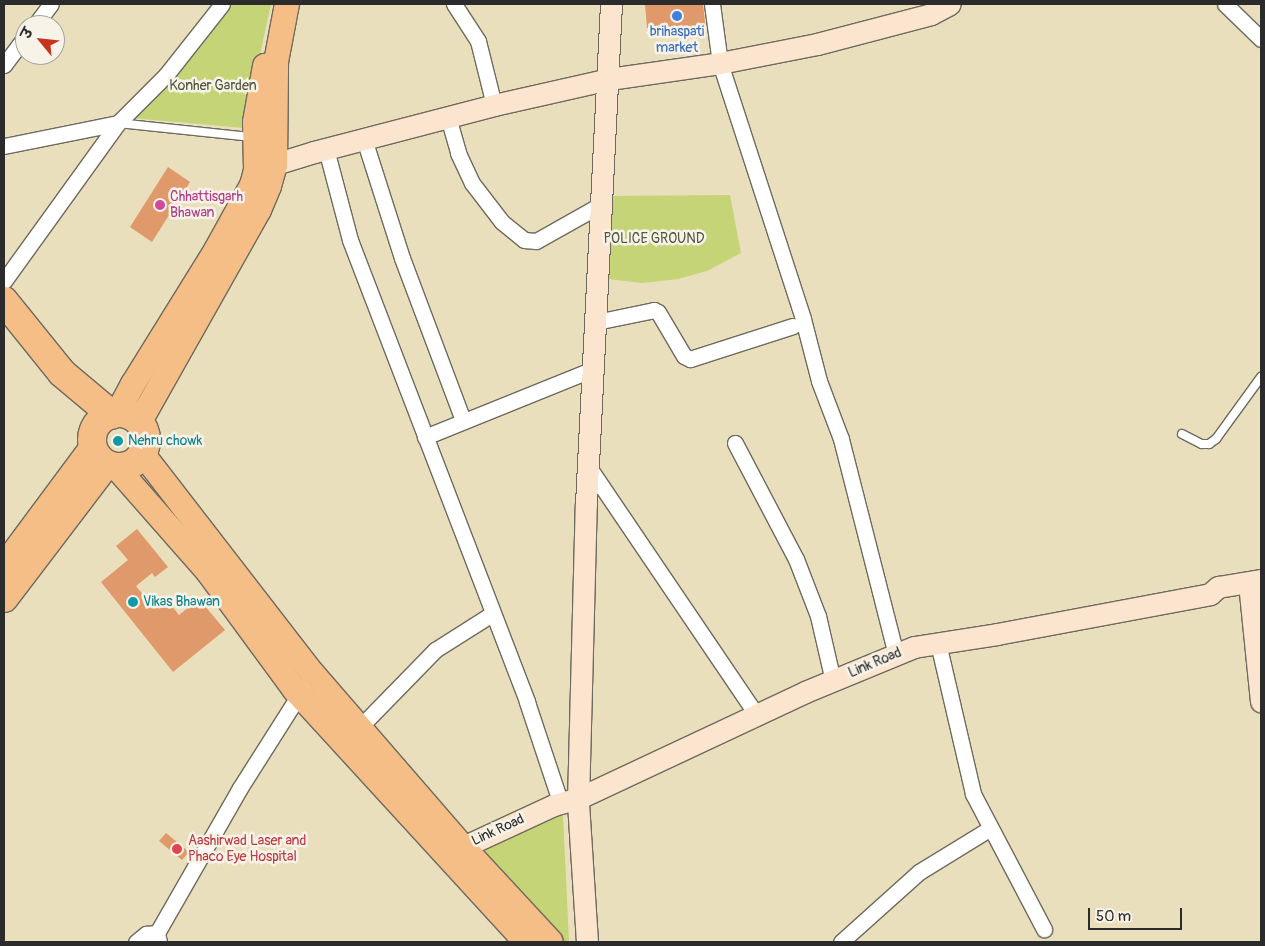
<!DOCTYPE html>
<html>
<head>
<meta charset="utf-8">
<style>
  body { margin:0 }
  #map { position:relative; width:1265px; height:946px; overflow:hidden; background:#eadfbc; font-family:Pangolin,"Playpen Sans Deva",sans-serif }
  div>[style] { position:absolute }
  .green>* { inset:0; background:#c4d477 }
  .building>* { inset:0; background:#df996b }
  .roads { filter:drop-shadow(1px 0 #6e6a5e) drop-shadow(-1px 0 #6e6a5e) drop-shadow(0 1px #6e6a5e) drop-shadow(0 -1px #6e6a5e) }
  .lane>* { height:8px; margin:-4px; padding:0 4px; transform-origin:4px; border-radius:4px; background:#fff }
  .street>* { height:15px; margin:-7.5px; padding:0 7.5px; transform-origin:7.5px; border-radius:7.5px; background:#fff }
  .secondary>* { height:21px; margin:-10.5px; padding:0 10.5px; transform-origin:10.5px; border-radius:10.5px; background:#fbe5cf }
  .primary>* { height:24px; margin:-12px; padding:0 12px; transform-origin:12px; border-radius:12px; background:#f6be87 }
  .highway>* { height:28px; margin:-14px; padding:0 14px; transform-origin:14px; border-radius:14px; background:#f6be87 }
  .highway>.ring { margin:-14px; padding:0; box-sizing:content-box; background:none; border:28px solid #f6be87; border-radius:50% }
  .dots>* { width:14px; height:14px; translate:-50% -50%; box-sizing:border-box; border:2px solid #f7f3e8; border-radius:50% }
  span { translate:-50% -50%; white-space:nowrap; text-align:center; line-height:1.15; -webkit-text-stroke:5px #f7f3e8; paint-order:stroke }
  .shop-label { font-size:14px; color:#366cbe }
  .park-label { font-size:14px; color:#51553e }
  .hotel-label { font-size:14px; color:#b23c85 }
  .left { translate:0 -50%; text-align:left }
  .culture-label { font-size:14px; color:#0d838f }
  .street-label { font-size:14px; color:#2b2b2b }
  .health-label { font-size:14px; color:#be3a42 }
  .frame { position:absolute; inset:0; border:5px solid #2b2b2b; pointer-events:none }
  .north { position:absolute; left:15px; top:15px; width:50px; height:50px; box-sizing:border-box; background:#f7f3e8; border:1px solid #a5a39c; border-radius:50%; rotate:298deg; font-size:14px; font-weight:700; line-height:20px; text-align:center; color:#2b2b2b }
  .north::after { content:''; display:block; margin:auto; width:18px; height:22px; background:#c8321e; clip-path:polygon(50% 0,100% 100%,50% 72%,0 100%) }
  .scale { position:absolute; left:1088px; top:908px; width:94px; height:22px; box-sizing:border-box; border:2px solid #2b2b2b; border-top:0; padding-left:6px; font-size:15px; line-height:18px; white-space:nowrap; color:#2b2b2b; -webkit-text-stroke:4px #f7f3e8; paint-order:stroke }
</style>
</head>
<body>
<div id="map">
  <div class="green">
    <i style="clip-path:polygon(230px 4px,271px 4px,244px 128px,131px 118px,194px 48px)"></i>
    <i style="clip-path:polygon(730px 195px,741px 253px,707px 271px,678px 279px,642px 283px,608px 279px,609px 196px)"></i>
    <i style="clip-path:polygon(563px 815px,569px 942px,562px 942px,474px 844px)"></i>
  </div>
  <div class="building">
    <i style="clip-path:polygon(645px 4px,703px 4px,706px 31px,647px 28px)"></i>
    <i style="clip-path:polygon(168px 167px,190px 182px,152px 242px,130px 227px)"></i>
    <i style="clip-path:polygon(137px 529px,168px 567px,155px 577px,152px 573px,136px 586px,151px 605px,163px 595px,179px 615px,199px 599px,225px 630px,173px 672px,101px 582px,128px 560px,116px 546px)"></i>
    <i style="clip-path:polygon(166px 833px,189px 852px,182px 860px,159px 841px)"></i>
  </div>
  <div class="roads">
    <div class="lane">
      <i style="left:118px;top:123px;width:135px;rotate:6deg"></i>
      <i style="left:1182px;top:434px;width:22px;rotate:27deg"></i>
      <i style="left:1202px;top:444px;width:7px"></i>
      <i style="left:1209px;top:444px;width:9px;rotate:-36deg"></i>
      <i style="left:1216px;top:439px;width:77px;rotate:-54deg"></i>
    </div>
    <div class="street">
      <i style="left:454px;top:4px;width:44px;rotate:57deg"></i>
      <i style="left:478px;top:41px;width:66px;rotate:76deg"></i>
      <i style="left:712px;top:4px;width:60px;rotate:82.3deg"></i>
      <i style="left:720px;top:63px;width:269px;rotate:72deg"></i>
      <i style="left:803px;top:319px;width:64px;rotate:75.5deg"></i>
      <i style="left:819px;top:381px;width:62px;rotate:69.2deg"></i>
      <i style="left:841px;top:439px;width:222px;rotate:75.7deg"></i>
      <i style="left:1225px;top:4px;width:50px;rotate:44.2deg"></i>
      <i style="left:35px;top:25px;width:26px;rotate:-53deg"></i>
      <i style="left:4px;top:65px;width:35px;rotate:-53deg"></i>
      <i style="left:448px;top:117px;width:37px;rotate:74deg"></i>
      <i style="left:458px;top:153px;width:33px;rotate:65deg"></i>
      <i style="left:472px;top:183px;width:49px;rotate:52.4deg"></i>
      <i style="left:502px;top:222px;width:28px;rotate:39deg"></i>
      <i style="left:524px;top:240px;width:12px;rotate:5deg"></i>
      <i style="left:536px;top:241px;width:76px;rotate:-29.3deg"></i>
      <i style="left:364px;top:139px;width:125px;rotate:72.3deg"></i>
      <i style="left:402px;top:258px;width:173px;rotate:69.4deg"></i>
      <i style="left:4px;top:146px;width:116px;rotate:-11.4deg"></i>
      <i style="left:118px;top:123px;width:68px;rotate:-45deg"></i>
      <i style="left:166px;top:75px;width:90px;rotate:-51.7deg"></i>
      <i style="left:326px;top:149px;width:94px;rotate:75.2deg"></i>
      <i style="left:350px;top:240px;width:495px;rotate:69deg"></i>
      <i style="left:527px;top:702px;width:108px;rotate:71.6deg"></i>
      <i style="left:4px;top:281px;width:195px;rotate:-54.2deg"></i>
      <i style="left:596px;top:322px;width:59px;rotate:-11.7deg"></i>
      <i style="left:654px;top:310px;width:4px;rotate:27deg"></i>
      <i style="left:658px;top:312px;width:51px;rotate:59.4deg"></i>
      <i style="left:684px;top:356px;width:7px;rotate:27deg"></i>
      <i style="left:690px;top:359px;width:108px;rotate:-17.8deg"></i>
      <i style="left:425px;top:437px;width:181px;rotate:-22deg"></i>
      <i style="left:735px;top:443px;width:131px;rotate:62.3deg"></i>
      <i style="left:796px;top:559px;width:61px;rotate:68.9deg"></i>
      <i style="left:818px;top:616px;width:67px;rotate:77deg"></i>
      <i style="left:588px;top:466px;width:300px;rotate:55.9deg"></i>
      <i style="left:938px;top:643px;width:155px;rotate:76.9deg"></i>
      <i style="left:973px;top:794px;width:153px;rotate:62.3deg"></i>
      <i style="left:359px;top:728px;width:109px;rotate:-45.7deg"></i>
      <i style="left:435px;top:650px;width:67px;rotate:-32.3deg"></i>
      <i style="left:136px;top:942px;width:13px;rotate:-39deg"></i>
      <i style="left:146px;top:934px;width:11px;rotate:-5deg"></i>
      <i style="left:159px;top:942px;width:9px;rotate:-103deg"></i>
      <i style="left:157px;top:933px;width:167px;rotate:-60.2deg"></i>
      <i style="left:240px;top:788px;width:120px;rotate:-57.6deg"></i>
      <i style="left:841px;top:942px;width:105px;rotate:-41.9deg"></i>
      <i style="left:919px;top:872px;width:82px;rotate:-31.6deg"></i>
    </div>
    <div class="secondary">
      <i style="left:259px;top:169px;width:58px;rotate:-17.2deg"></i>
      <i style="left:314px;top:152px;width:186px;rotate:-14.6deg"></i>
      <i style="left:494px;top:105px;width:118px;rotate:-12.7deg"></i>
      <i style="left:609px;top:79px;width:112px;rotate:-8.2deg"></i>
      <i style="left:720px;top:63px;width:99px;rotate:-11.1deg"></i>
      <i style="left:817px;top:44px;width:118px;rotate:-14.7deg"></i>
      <i style="left:931px;top:14px;width:21px;rotate:-28deg"></i>
      <i style="left:1250px;top:593px;width:109px;rotate:84.2deg"></i>
      <i style="left:451px;top:856px;width:15px;rotate:-37deg"></i>
      <i style="left:463px;top:847px;width:100px;rotate:-24.8deg"></i>
      <i style="left:554px;top:805px;width:26px;rotate:-16deg"></i>
      <i style="left:579px;top:798px;width:250px;rotate:-25.1deg"></i>
      <i style="left:805px;top:692px;width:118px;rotate:-22.4deg"></i>
      <i style="left:914px;top:647px;width:84px;rotate:-8.9deg"></i>
      <i style="left:997px;top:634px;width:217px;rotate:-10.6deg"></i>
      <i style="left:1210px;top:594px;width:11px;rotate:-41deg"></i>
      <i style="left:1218px;top:587px;width:44px;rotate:-9.2deg"></i>
      <i style="left:587px;top:942px;width:140px;rotate:-93.7deg"></i>
      <i style="left:578px;top:802px;width:298px;rotate:-88.5deg"></i>
      <i style="left:586px;top:504px;width:501px;rotate:-87.14deg"></i>
    </div>
    <div class="primary">
      <i style="left:117px;top:414px;width:34px;rotate:-62deg"></i>
      <i style="left:133px;top:384px;width:158px;rotate:-58.2deg"></i>
      <i style="left:216px;top:250px;width:74px;rotate:-61deg"></i>
      <i style="left:252px;top:185px;width:16px;rotate:-75deg"></i>
      <i style="left:256px;top:170px;width:48px;rotate:-91.2deg"></i>
      <i style="left:255px;top:122px;width:57px;rotate:-79.9deg"></i>
      <i style="left:139px;top:423px;width:244px;rotate:-60.6deg"></i>
      <i style="left:259px;top:210px;width:26px;rotate:-67deg"></i>
      <i style="left:269px;top:186px;width:22px;rotate:-74deg"></i>
      <i style="left:275px;top:165px;width:103px;rotate:-89.4deg"></i>
      <i style="left:276px;top:62px;width:59px;rotate:-79.3deg"></i>
      <i style="left:142px;top:453px;width:279px;rotate:52.3deg"></i>
      <i style="left:313px;top:674px;width:229px;rotate:49.1deg"></i>
      <i style="left:463px;top:847px;width:129px;rotate:47.2deg"></i>
      <i style="left:116px;top:467px;width:141px;rotate:48.7deg"></i>
      <i style="left:209px;top:573px;width:145px;rotate:53.7deg"></i>
      <i style="left:295px;top:690px;width:342px;rotate:47.5deg"></i>
    </div>
    <div class="highway">
      <i style="left:4px;top:301px;width:92px;rotate:51.1deg"></i>
      <i style="left:62px;top:373px;width:65px;rotate:40deg"></i>
      <i class="ring" style="left:92px;top:413px;width:26px;height:26px"></i>
      <i style="left:6px;top:566px;width:146px;rotate:-53.4deg"></i>
      <i style="left:4px;top:598px;width:168px;rotate:-52.7deg"></i>
    </div>
  </div>
  <div class="dots">
    <i style="left:677px;top:16px;background:#3f7fe0"></i>
    <i style="left:160px;top:205px;background:#d1479c"></i>
    <i style="left:118px;top:441px;background:#0f9aa8"></i>
    <i style="left:133px;top:602px;background:#0f9aa8"></i>
    <i style="left:177px;top:849px;background:#e0444e"></i>
  </div>
  <div class="shop-label">
    <span style="left:677px;top:40px">brihaspati<br>market</span>
  </div>
  <div class="park-label">
    <span style="left:213px;top:86px">Konher Garden</span>
    <span style="left:654px;top:239px">POLICE GROUND</span>
  </div>
  <div class="hotel-label">
    <span class="left" style="left:170px;top:205px">Chhattisgarh<br>Bhawan</span>
  </div>
  <div class="culture-label">
    <span class="left" style="left:128px;top:441px">Nehru chowk</span>
    <span class="left" style="left:143px;top:602px">Vikas Bhawan</span>
  </div>
  <div class="street-label">
    <span style="left:875px;top:663px;rotate:-23deg">Link Road</span>
    <span style="left:498px;top:830px;rotate:-25deg">Link Road</span>
  </div>
  <div class="health-label">
    <span class="left" style="left:188px;top:849px">Aashirwad Laser and<br>Phaco Eye Hospital</span>
  </div>
  <div class="frame"></div>
  <div class="north">उ</div>
  <div class="scale">50 m</div>
</div>
</body>
</html>
